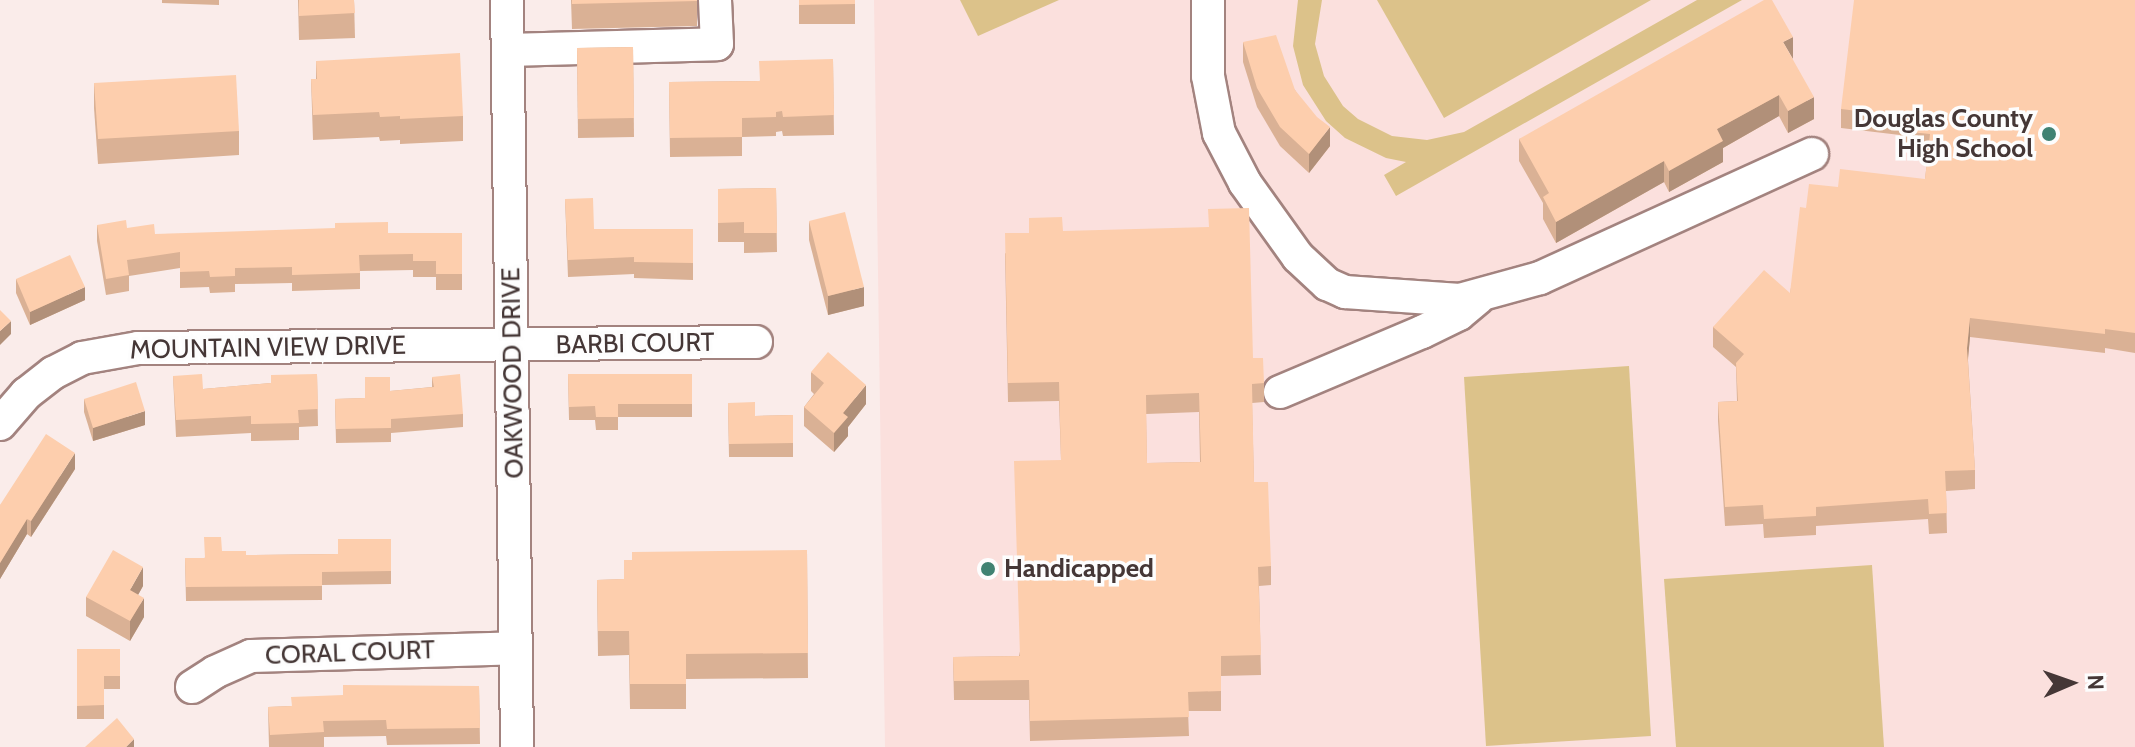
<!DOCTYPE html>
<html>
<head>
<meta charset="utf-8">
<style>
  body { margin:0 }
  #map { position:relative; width:2135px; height:747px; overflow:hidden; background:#faecea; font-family:Cabin,sans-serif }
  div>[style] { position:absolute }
  .built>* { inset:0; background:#fbe0dd }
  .green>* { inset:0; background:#dcc28a }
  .roads { filter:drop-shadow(2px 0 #a3837f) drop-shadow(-2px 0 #a3837f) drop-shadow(0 2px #a3837f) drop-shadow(0 -2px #a3837f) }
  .minor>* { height:32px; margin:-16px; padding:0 16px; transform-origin:16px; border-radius:16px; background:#fff }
  .wall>* { inset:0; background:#dab195 }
  .shaded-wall>* { inset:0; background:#b19079 }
  .building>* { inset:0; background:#fdcead }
  .dots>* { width:22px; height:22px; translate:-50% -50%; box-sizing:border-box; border:4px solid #fdfdfd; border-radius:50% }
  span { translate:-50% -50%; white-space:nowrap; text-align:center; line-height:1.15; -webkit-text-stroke:7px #fdfdfd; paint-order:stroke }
  .poi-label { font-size:26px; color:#453736; font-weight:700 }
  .right { translate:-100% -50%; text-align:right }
  .left { translate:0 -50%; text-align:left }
  .street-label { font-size:26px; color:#453736 }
  .north { position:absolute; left:2031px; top:643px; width:80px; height:80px; -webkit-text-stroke:6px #fdfdfd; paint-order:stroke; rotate:88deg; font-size:22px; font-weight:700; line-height:32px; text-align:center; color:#453736 }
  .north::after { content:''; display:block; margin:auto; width:28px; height:36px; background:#453736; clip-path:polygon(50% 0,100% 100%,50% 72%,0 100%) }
</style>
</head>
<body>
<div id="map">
  <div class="built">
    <i style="clip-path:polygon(874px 0,2135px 0,2135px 747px,885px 747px)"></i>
  </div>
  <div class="green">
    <i style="clip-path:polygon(960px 0,1059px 0,978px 36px)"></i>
    <i style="clip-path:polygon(1298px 0,1322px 0,1315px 44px,1324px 76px,1343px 106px,1358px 119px,1392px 136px,1427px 140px,1464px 132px,1697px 0,1742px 0,1396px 196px,1384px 175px,1406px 162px,1386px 158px,1345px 138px,1326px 121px,1303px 85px,1293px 46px)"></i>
    <i style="clip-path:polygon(1377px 0,1651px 0,1444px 118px)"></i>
    <i style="clip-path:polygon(1629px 366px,1651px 736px,1486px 746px,1464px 377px)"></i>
    <i style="clip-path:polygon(1872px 565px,1884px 747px,1676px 747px,1664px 579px)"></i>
  </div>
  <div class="roads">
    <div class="minor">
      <i style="left:507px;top:0;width:747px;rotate:89.23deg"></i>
      <i style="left:1208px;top:0;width:76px;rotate:90deg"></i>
      <i style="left:1208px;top:76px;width:58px;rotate:79.1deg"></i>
      <i style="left:1219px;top:133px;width:56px;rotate:62.5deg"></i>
      <i style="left:1245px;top:183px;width:91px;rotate:54.4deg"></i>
      <i style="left:1298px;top:257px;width:40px;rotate:43deg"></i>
      <i style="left:1327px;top:284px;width:20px;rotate:24deg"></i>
      <i style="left:1345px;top:292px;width:115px;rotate:4deg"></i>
      <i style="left:1460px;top:300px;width:83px;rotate:-15.4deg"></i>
      <i style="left:1540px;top:278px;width:299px;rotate:-24.5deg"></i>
      <i style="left:508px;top:50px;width:209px;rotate:-1.6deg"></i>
      <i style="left:717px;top:44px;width:44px;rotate:-92.6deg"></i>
      <i style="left:1280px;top:392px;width:154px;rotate:-22.9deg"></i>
      <i style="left:1422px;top:332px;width:41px;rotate:-25.9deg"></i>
      <i style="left:1459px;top:314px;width:25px;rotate:-40deg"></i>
      <i style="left:0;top:424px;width:40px;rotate:-49deg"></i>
      <i style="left:26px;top:394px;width:34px;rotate:-38deg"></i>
      <i style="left:53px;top:373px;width:33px;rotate:-27deg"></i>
      <i style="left:82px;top:358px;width:57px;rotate:-10.1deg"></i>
      <i style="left:138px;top:348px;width:618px;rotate:-0.56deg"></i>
      <i style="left:192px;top:687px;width:27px;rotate:-33deg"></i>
      <i style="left:215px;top:672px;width:39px;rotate:-24deg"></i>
      <i style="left:251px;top:656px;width:265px;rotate:-1.7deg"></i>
    </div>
  </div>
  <div class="wall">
    <i style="clip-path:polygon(162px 0,219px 0,219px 5px,162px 3px)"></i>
    <i style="clip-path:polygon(298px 0,354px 0,355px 38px,299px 40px)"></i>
    <i style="clip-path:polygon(571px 0,697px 0,697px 26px,572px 29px)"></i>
    <i style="clip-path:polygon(799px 0,855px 0,855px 24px,799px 24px)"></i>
    <i style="clip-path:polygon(2135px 0,2135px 353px,2105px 348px,2105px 353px,1970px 337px,1968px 360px,1975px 470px,1975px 489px,1946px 491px,1947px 533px,1929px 534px,1928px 519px,1816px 526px,1816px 535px,1764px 538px,1763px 524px,1725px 526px,1718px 421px,1718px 402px,1737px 401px,1736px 367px,1713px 347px,1713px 327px,1790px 293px,1806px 208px,1838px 187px,1925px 179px,1928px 154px,1900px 150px,1900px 135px,1841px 128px,1841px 109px)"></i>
    <i style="clip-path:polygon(1243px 42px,1295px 90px,1330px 146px,1309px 173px,1280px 146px,1257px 107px,1243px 62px)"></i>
    <i style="clip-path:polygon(633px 47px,634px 137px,578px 138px,577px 48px)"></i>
    <i style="clip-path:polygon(833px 59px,834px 135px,783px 136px,782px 131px,776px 132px,776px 136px,742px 137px,742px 156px,670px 157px,669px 82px,759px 81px)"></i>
    <i style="clip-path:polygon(1792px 59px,1814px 119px,1788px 133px,1779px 116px,1723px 148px,1723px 162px,1669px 192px,1664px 182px,1556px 243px,1543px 219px,1543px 203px,1519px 161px,1519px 139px)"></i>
    <i style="clip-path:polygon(316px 61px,463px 116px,463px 141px,400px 144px,400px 140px,380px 141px,379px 137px,313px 140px,311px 79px,316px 79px)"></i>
    <i style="clip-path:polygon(94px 83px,239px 131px,239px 155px,98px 164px,94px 108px)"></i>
    <i style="clip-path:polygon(776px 188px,777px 252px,744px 253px,744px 242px,718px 242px,718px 189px)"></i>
    <i style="clip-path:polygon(565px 199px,594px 229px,693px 229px,693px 280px,634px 278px,634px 274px,568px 277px)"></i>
    <i style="clip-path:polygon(809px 221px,864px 306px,828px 315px,809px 240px)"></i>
    <i style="clip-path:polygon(97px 225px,127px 228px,155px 234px,462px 233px,462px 290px,436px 290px,436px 277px,413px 277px,413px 270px,360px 271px,360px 289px,292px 291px,292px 283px,235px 284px,235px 292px,210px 293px,209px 287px,180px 288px,180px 268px,129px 276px,129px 291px,106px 295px,97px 241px)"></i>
    <i style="clip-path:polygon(evenodd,1005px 253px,1253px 358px,1264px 383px,1264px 402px,1252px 403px,1254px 482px,1271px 566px,1271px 585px,1259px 586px,1261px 675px,1221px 676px,1221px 711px,1188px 711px,1189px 736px,1030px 741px,1029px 700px,954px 700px,953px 657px,1019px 656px,1061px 460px,1059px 401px,1008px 402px,1005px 253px,1199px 412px,1200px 462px,1147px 463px,1146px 414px,1199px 412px)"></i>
    <i style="clip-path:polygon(16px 279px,85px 300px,30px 325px,16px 293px)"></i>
    <i style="clip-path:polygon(811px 372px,866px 404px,848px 427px,848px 436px,834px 452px,804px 426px,804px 407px,814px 394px,811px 391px)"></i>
    <i style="clip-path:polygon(317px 374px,318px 426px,299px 427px,299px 440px,251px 441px,251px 433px,176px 437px,173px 376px,203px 389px,271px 383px)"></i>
    <i style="clip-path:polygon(568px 374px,692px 374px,692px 417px,618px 417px,618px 430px,596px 430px,595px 420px,569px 420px)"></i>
    <i style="clip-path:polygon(432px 377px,463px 414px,463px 427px,391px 433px,391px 442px,336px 443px,335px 399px,365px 398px,390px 391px,432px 387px)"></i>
    <i style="clip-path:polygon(84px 399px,145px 425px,93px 441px,84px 412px)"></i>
    <i style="clip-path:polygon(728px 403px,755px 416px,793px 415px,793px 457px,729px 457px)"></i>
    <i style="clip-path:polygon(75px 469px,31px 537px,27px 534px,0 579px,0 505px)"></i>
    <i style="clip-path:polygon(391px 539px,391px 584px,322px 585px,322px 600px,186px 601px,185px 558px,204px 558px,222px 551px,246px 555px,338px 554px)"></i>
    <i style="clip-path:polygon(807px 550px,808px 678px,686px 679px,686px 709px,630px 709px,629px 655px,598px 656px,597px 580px,624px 579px)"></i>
    <i style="clip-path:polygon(143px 586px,138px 595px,144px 617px,130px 641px,86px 616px,86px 597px)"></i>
    <i style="clip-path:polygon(77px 649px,120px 649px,120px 689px,104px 689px,104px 719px,77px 719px)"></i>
    <i style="clip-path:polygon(479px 686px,480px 744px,387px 745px,386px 736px,324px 737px,324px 747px,269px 747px,268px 707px,291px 706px)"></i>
  </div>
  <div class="shaded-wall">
    <i style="clip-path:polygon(1793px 37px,1793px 59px,1783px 42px)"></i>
    <i style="clip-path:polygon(1779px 95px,1779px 116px,1723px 148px,1723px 162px,1669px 192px,1669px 171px,1717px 129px)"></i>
    <i style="clip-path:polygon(1814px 97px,1814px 119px,1788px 133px,1788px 111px)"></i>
    <i style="clip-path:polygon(1330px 127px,1330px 146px,1309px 173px,1309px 154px)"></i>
    <i style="clip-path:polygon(1664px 161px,1664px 182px,1556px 243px,1556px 222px)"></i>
    <i style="clip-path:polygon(85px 287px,85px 300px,30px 325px,30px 312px)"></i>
    <i style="clip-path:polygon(864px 287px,864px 306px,828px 315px,828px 296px)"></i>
    <i style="clip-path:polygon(1970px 318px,1970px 337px,1967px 367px,1967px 348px)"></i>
    <i style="clip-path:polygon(11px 321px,11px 334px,0 345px,0 331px)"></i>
    <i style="clip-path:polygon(866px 385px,866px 404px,848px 427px,848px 436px,834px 452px,834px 433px,843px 413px)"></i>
    <i style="clip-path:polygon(145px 411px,145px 425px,93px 441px,93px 428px)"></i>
    <i style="clip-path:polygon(75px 453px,75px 469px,31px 537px,31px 521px)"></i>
    <i style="clip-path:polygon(27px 519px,27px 534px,0 579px,0 563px)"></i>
    <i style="clip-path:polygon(143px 567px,143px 586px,130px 609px,130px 590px)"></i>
    <i style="clip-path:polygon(144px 598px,144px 617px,130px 641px,130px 621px)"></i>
    <i style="clip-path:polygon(134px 739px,134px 747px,126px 747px)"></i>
  </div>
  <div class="building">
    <i style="clip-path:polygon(299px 0,354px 0,355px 13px,299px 16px)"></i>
    <i style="clip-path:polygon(572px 0,697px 0,697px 1px,572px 4px)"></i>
    <i style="clip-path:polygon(799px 0,855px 0,855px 4px,799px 5px)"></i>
    <i style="clip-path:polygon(1764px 0,1772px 0,1793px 37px,1783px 42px,1814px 97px,1788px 111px,1779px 95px,1717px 129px,1723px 141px,1669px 171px,1664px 161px,1556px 222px,1543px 197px,1549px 193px,1519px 139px)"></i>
    <i style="clip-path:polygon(1854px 0,2135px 0,2135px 333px,2105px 329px,2105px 334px,1970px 318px,1967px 348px,1975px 470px,1945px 471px,1947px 513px,1929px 514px,1928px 499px,1816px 507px,1816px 516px,1764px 519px,1763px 505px,1725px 507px,1718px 402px,1738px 401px,1736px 363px,1744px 354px,1713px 327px,1764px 270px,1790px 293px,1800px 207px,1806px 208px,1809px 184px,1838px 187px,1840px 169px,1925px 179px,1930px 134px,1900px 131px,1901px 116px,1841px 109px)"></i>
    <i style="clip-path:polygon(1276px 35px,1295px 90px,1317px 117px,1330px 127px,1309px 154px,1280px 127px,1257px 88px,1243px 42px)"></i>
    <i style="clip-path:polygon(633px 47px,634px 118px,578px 119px,577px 48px)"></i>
    <i style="clip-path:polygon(460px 53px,463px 116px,400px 119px,400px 116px,380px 117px,379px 112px,313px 115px,311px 79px,317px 79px,316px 61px)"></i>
    <i style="clip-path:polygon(833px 59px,834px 115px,783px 117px,782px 111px,776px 112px,776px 117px,742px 118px,742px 137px,670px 138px,669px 82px,760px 81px,759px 61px)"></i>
    <i style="clip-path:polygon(236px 75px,239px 131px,98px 139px,94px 83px)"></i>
    <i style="clip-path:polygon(776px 188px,777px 233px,744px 233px,744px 222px,718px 223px,718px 189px)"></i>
    <i style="clip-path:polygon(593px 198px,594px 229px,693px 229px,693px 263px,634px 262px,634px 257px,568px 260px,565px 199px)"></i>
    <i style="clip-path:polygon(evenodd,1249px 208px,1253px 358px,1263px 358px,1264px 383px,1252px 384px,1254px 482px,1268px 482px,1271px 566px,1258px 567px,1261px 655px,1221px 656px,1221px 691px,1188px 692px,1189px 717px,1030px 721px,1029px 680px,954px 681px,953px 657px,1020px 656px,1014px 461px,1061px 460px,1059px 382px,1008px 383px,1005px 233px,1029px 233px,1029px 218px,1062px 217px,1063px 231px,1209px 227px,1208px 209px,1249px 208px,1199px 393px,1201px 462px,1147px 463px,1146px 395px,1199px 393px)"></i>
    <i style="clip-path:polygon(845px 212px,864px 287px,828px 296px,809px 221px)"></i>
    <i style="clip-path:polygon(126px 220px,127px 228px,154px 224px,155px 234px,335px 228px,335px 223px,388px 222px,388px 233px,462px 233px,462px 274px,436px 274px,436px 261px,413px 261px,413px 254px,359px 255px,360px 273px,292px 275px,292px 267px,235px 268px,235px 276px,210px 277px,209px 271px,180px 272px,180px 252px,127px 260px,129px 275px,106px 279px,97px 225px)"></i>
    <i style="clip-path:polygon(70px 255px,85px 287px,30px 312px,16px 279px)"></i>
    <i style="clip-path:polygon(0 310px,11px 321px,0 331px)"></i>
    <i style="clip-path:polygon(828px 352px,866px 385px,843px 413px,848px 417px,834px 433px,804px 407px,824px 383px,811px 372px)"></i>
    <i style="clip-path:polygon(202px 374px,203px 389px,271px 383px,271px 375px,317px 374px,318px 409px,298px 410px,299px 423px,251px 424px,251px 416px,176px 420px,173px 376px)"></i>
    <i style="clip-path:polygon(460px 374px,463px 414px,391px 419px,391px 428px,336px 429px,335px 399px,365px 398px,365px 377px,390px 377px,390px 391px,434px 387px,432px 377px)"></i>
    <i style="clip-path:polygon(568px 374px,692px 374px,692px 404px,618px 404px,618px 417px,596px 417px,595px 406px,569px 407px)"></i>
    <i style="clip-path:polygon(136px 382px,145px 411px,93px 428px,84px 399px)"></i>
    <i style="clip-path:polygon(755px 402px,755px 416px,793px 415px,793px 443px,729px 444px,728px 403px)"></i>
    <i style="clip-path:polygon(46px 434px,75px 453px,31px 521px,27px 519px,0 563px,0 505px)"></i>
    <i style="clip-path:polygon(204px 537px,221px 537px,222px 551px,246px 551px,246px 555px,338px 554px,338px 539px,391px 539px,391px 571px,322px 572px,322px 586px,186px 587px,185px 558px,205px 558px)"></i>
    <i style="clip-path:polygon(113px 550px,143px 567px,130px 590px,144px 598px,130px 621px,86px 597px)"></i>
    <i style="clip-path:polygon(807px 550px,808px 653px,686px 654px,686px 684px,630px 684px,629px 631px,598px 631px,597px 580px,624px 579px,624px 560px,632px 560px,632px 552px)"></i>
    <i style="clip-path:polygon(77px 649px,120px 649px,120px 676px,104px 676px,104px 705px,77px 706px)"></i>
    <i style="clip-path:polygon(343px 685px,479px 686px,480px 728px,387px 729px,386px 720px,323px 721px,324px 732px,270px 735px,268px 707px,292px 706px,291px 697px,343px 695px)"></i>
    <i style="clip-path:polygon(117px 718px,134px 739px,126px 747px,85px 747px)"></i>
  </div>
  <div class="dots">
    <i style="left:2049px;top:134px;background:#408272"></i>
    <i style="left:988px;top:569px;background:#408272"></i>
  </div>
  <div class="poi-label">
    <span class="right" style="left:2033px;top:134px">Douglas County<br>High School</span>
    <span class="left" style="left:1004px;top:569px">Handicapped</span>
  </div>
  <div class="street-label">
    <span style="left:635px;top:344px;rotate:-1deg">BARBI COURT</span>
    <span style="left:268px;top:348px;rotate:-1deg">MOUNTAIN VIEW DRIVE</span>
    <span style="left:513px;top:373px;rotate:-91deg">OAKWOOD DRIVE</span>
    <span style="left:350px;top:653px;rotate:-2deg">CORAL COURT</span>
  </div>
  <div class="north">N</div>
</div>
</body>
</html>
